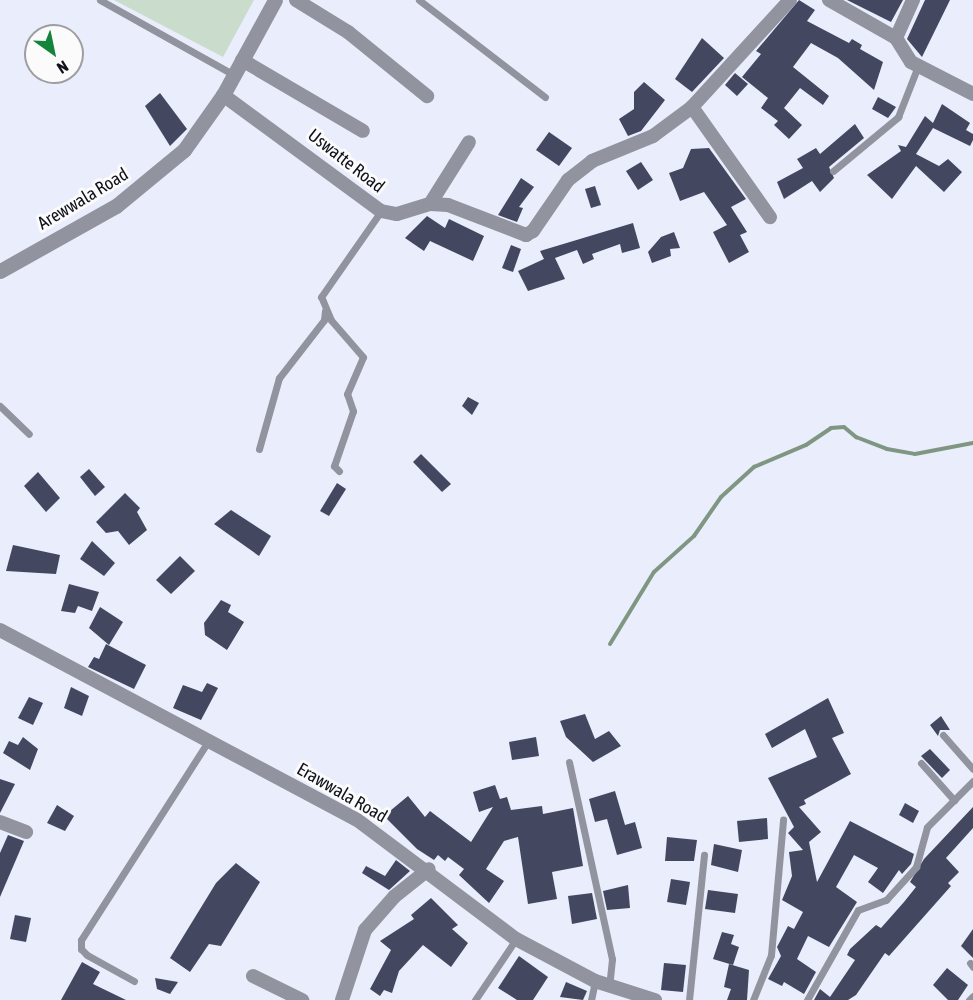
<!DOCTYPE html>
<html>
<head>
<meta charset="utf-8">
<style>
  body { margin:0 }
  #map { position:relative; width:973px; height:1000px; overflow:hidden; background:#e9edfc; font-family:"Asap Condensed",sans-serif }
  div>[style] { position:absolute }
  .green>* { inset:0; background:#caddcd }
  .stream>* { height:4px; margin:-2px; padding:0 2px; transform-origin:2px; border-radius:2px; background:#7f9782 }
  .building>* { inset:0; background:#434860 }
  .service>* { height:7px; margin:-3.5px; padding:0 3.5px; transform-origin:3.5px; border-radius:3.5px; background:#91939e }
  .minor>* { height:14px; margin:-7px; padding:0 7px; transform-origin:7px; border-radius:7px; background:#91939e }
  .tertiary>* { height:15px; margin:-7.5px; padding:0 7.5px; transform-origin:7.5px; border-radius:7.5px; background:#91939e }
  span { translate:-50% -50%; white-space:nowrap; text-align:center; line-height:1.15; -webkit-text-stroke:6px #fbfbfb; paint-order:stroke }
  .street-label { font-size:18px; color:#10121b }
  .north { position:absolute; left:24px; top:24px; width:60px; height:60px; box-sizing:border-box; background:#fbfbfb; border:2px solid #9d9ea1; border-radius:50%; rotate:147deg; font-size:16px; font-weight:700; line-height:24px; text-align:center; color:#10121b }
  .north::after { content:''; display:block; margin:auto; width:21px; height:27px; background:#14843b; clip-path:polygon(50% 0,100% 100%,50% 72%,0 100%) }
</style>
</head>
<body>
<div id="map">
  <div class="green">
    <i style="clip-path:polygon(114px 0,254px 0,223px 57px)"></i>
  </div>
  <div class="stream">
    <i style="left:610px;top:644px;width:84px;rotate:-58.6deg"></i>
    <i style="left:654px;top:572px;width:54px;rotate:-42deg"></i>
    <i style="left:694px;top:536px;width:47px;rotate:-55.3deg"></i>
    <i style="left:721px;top:497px;width:45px;rotate:-42.3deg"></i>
    <i style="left:754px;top:467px;width:56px;rotate:-22.9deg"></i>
    <i style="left:806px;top:445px;width:30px;rotate:-34deg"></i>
    <i style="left:831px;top:428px;width:13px;rotate:-4deg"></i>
    <i style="left:844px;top:427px;width:16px;rotate:40deg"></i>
    <i style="left:856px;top:437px;width:33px;rotate:21deg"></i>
    <i style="left:887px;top:449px;width:28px;rotate:10deg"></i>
    <i style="left:915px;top:454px;width:59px;rotate:-10.7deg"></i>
  </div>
  <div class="building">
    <i style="clip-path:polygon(799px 0,815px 10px,807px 21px,849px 43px,852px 39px,862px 45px,860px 49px,883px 62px,874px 90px,838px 58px,811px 43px,793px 67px,829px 96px,823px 105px,800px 88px,784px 108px,802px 125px,789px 139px,774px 125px,778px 121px,761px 108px,768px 98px,742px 77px,761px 54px,756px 51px)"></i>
    <i style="clip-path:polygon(847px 0,903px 0,891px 22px)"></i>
    <i style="clip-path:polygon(925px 0,950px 0,922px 57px,907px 39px)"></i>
    <i style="clip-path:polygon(702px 38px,724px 58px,692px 92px,675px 79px)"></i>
    <i style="clip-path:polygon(735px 73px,748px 84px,737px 96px,725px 85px)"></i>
    <i style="clip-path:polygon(644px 82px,665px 100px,641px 131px,628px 136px,619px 119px,634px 109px,634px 92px)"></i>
    <i style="clip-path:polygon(160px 93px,187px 129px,170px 146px,145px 106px)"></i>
    <i style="clip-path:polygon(878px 97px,896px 107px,888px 118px,872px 109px)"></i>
    <i style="clip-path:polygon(942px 104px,970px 123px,966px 130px,973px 134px,973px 140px,970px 146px,933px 128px,916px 154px,939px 166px,948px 159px,962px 172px,944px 192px,916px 166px,892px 199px,867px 175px,901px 151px,898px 145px,906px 147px,925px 116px,933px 123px)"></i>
    <i style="clip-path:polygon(855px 124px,864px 138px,829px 167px,834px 178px,820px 192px,812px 181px,784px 199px,777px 182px,803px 168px,797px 159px,816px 148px,820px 154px)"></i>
    <i style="clip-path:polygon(549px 132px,572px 148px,559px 166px,536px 150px)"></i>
    <i style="clip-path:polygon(709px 148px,746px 199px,731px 207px,747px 232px,740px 235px,749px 252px,729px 263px,713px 232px,727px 225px,704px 192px,680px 201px,669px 173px,683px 168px,691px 149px)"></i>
    <i style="clip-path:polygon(641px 162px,653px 180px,638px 190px,626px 171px)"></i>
    <i style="clip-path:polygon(521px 178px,534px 187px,519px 207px,523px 208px,517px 222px,498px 215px)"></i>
    <i style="clip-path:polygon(595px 186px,601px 205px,591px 208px,585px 189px)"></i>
    <i style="clip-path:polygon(427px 216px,445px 228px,449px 219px,484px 236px,473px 261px,430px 241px,424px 251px,405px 238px)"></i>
    <i style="clip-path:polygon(633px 223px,640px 248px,622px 253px,620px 244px,592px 254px,594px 259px,583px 264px,577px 250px,555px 258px,565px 279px,528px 291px,518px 271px,544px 259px,540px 251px)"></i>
    <i style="clip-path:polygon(674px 232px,680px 248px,670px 249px,671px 256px,652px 263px,648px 252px,661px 237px)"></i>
    <i style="clip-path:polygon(511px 245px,521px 249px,513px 272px,502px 268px)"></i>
    <i style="clip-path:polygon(468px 397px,479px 403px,472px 415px,462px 406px)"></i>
    <i style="clip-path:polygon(421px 454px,451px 484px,442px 492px,413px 462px)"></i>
    <i style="clip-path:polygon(89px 469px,105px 487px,95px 496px,80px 477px)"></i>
    <i style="clip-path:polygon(38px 472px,60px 498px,46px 512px,24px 486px)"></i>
    <i style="clip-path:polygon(337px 483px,346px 489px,329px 516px,320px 511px)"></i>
    <i style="clip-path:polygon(125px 493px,140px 508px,137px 512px,147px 530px,129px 545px,118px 531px,106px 533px,96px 522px)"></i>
    <i style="clip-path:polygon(231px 510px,271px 536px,259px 556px,214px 524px)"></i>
    <i style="clip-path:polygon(92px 541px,115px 563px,104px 576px,80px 559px)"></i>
    <i style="clip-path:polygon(13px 545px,60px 555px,56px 574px,6px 571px)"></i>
    <i style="clip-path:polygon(180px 556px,195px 571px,171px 594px,156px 580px)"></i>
    <i style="clip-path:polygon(69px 584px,99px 592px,92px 611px,78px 606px,75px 613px,61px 611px)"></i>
    <i style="clip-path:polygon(221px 600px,231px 605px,228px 612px,244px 622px,227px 650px,205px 635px,204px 623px)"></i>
    <i style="clip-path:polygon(100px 607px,123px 622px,109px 645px,89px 628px)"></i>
    <i style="clip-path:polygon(106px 644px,146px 665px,134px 689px,88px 667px,94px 657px,99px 659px)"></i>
    <i style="clip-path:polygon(207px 683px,218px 688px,201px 720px,173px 708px,183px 685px,202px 692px)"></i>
    <i style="clip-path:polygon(71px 687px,89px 696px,82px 716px,64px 708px)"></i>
    <i style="clip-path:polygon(29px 697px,43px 703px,33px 725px,18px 718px)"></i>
    <i style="clip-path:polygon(828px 698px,844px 733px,832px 738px,851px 774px,804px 800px,806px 804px,799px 807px,821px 832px,809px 842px,817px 882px,850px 821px,914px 854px,911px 864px,902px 874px,899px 870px,883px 893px,868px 882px,878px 868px,854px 855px,836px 887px,857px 902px,829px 947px,808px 936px,797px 959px,816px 972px,804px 994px,784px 982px,782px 986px,768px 979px,781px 956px,777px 947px,788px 926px,794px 929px,803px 912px,782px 900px,792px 876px,789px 852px,803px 850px,788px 833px,794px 827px,768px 778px,817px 757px,805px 729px,772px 748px,765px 734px)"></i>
    <i style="clip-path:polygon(585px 714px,595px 739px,609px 731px,621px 746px,593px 762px,566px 737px,560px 721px)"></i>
    <i style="clip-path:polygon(941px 716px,950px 730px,940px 730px,938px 736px,930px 725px)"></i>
    <i style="clip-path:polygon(23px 737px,38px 749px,30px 770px,3px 753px,9px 741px,18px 745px)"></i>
    <i style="clip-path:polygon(536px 737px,539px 756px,512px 760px,509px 742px)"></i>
    <i style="clip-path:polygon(930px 749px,950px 770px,942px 778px,921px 756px)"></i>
    <i style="clip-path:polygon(0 779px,15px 784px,0 813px)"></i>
    <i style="clip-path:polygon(495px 785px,500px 799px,507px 797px,511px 810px,542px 806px,543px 814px,573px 808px,583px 866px,552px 872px,557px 899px,528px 904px,518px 837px,504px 841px,486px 869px,504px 881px,489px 903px,459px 875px,464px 869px,448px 857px,445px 861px,438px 855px,434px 860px,417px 849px,384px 816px,408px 796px,425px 817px,430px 811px,471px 842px,493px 807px,479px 812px,473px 792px)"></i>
    <i style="clip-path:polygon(615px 791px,625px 825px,635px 822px,642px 848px,617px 855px,607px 819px,595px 822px,589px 799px)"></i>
    <i style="clip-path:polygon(905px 803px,919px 811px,913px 823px,899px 815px)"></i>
    <i style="clip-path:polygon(57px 805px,74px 816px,65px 831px,47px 823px)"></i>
    <i style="clip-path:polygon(973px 807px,973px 828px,946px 858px,959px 872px,948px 883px,951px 886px,889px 956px,885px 953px,856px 995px,848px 1000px,814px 1000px,820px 989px,830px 997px,855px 960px,847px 955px,850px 949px,876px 925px,881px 928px,904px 902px,916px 887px,910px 882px,924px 859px)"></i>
    <i style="clip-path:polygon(767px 818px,768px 839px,739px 842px,737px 821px)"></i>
    <i style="clip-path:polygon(8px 835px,24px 841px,0 897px,0 853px)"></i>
    <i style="clip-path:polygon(667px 837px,697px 840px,694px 861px,665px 861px)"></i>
    <i style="clip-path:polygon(714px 844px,742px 850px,738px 872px,711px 865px)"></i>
    <i style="clip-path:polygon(396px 860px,410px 871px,389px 890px,362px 873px,366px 866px,385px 876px)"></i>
    <i style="clip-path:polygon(236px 863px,260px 882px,221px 946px,209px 944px,190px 972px,170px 958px,216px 883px)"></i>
    <i style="clip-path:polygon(671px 879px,690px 882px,686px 905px,667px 902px)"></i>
    <i style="clip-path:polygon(628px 885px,630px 908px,607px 910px,603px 891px)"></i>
    <i style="clip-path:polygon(708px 890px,738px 894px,735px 913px,705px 909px)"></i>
    <i style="clip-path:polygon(592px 893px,597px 919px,572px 924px,568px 896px)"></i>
    <i style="clip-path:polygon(431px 898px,458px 925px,452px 929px,468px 943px,451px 967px,423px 945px,399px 971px,392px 993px,384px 990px,380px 996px,370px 989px,391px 950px,380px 941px,414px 919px,411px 915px)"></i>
    <i style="clip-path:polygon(15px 915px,31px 918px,26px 942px,10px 939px)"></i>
    <i style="clip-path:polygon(973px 929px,973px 958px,961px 946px)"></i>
    <i style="clip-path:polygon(722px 932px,734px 935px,731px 944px,739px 947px,733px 965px,713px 959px)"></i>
    <i style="clip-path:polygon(519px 956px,548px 977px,533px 1000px,517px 1000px,498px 988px)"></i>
    <i style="clip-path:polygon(82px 962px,100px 972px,93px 984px,126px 1000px,61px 1000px)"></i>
    <i style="clip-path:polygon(664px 963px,686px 965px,683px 992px,661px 990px)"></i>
    <i style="clip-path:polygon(729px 964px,749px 970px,747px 1000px,727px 1000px,731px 989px,724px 987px)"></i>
    <i style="clip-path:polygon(947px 968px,968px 985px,958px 1000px,948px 1000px,933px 985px)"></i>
    <i style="clip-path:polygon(155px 978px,178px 982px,170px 994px,157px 989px)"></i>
    <i style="clip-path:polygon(566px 982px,587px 991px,583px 1000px,560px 997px)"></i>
  </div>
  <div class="service">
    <i style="left:100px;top:0;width:154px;rotate:29.2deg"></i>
    <i style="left:419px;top:0;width:159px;rotate:37.6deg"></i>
    <i style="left:833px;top:171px;width:85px;rotate:-39.7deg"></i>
    <i style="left:898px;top:117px;width:55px;rotate:-68.6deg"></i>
    <i style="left:0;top:406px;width:40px;rotate:44deg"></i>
    <i style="left:259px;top:449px;width:74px;rotate:-74.3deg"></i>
    <i style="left:279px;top:378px;width:73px;rotate:-52.2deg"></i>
    <i style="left:324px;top:320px;width:9px;rotate:-84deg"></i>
    <i style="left:339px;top:471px;width:7px;rotate:-135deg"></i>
    <i style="left:334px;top:466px;width:58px;rotate:-70.9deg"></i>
    <i style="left:353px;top:411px;width:18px;rotate:-109deg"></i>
    <i style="left:347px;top:394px;width:40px;rotate:-66.6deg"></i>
    <i style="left:363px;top:357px;width:49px;rotate:-130.9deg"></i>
    <i style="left:331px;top:320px;width:25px;rotate:-113deg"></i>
    <i style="left:321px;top:297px;width:105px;rotate:-55.1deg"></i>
    <i style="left:943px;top:735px;width:45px;rotate:48.6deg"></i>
    <i style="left:569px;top:762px;width:202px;rotate:77.7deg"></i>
    <i style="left:612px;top:959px;width:27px;rotate:96deg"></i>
    <i style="left:921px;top:763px;width:50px;rotate:48.3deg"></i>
    <i style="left:970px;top:963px;width:5px;rotate:53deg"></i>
    <i style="left:134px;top:981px;width:54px;rotate:-151deg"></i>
    <i style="left:87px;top:955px;width:8px;rotate:-135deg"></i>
    <i style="left:81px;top:949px;width:9px;rotate:-90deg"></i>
    <i style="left:81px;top:940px;width:237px;rotate:-57.4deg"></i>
    <i style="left:475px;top:1000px;width:73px;rotate:-56.1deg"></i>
    <i style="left:591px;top:1000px;width:19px;rotate:-78deg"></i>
    <i style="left:689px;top:1000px;width:146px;rotate:-84.1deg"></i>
    <i style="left:753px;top:1000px;width:48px;rotate:-68.2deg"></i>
    <i style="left:771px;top:955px;width:136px;rotate:-84.9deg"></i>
    <i style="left:807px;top:1000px;width:103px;rotate:-60.5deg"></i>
    <i style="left:858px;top:910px;width:30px;rotate:-20deg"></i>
    <i style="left:886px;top:900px;width:45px;rotate:-47.7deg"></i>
    <i style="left:916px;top:867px;width:41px;rotate:-74.6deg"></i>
    <i style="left:927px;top:827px;width:65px;rotate:-45deg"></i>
    <i style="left:969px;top:1000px;width:6px;rotate:-45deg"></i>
  </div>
  <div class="minor">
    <i style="left:296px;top:0;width:61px;rotate:31.6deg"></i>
    <i style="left:348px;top:32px;width:102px;rotate:39deg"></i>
    <i style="left:829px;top:0;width:77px;rotate:29.6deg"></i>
    <i style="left:896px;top:38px;width:28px;rotate:58deg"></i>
    <i style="left:911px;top:62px;width:70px;rotate:27.3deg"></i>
    <i style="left:896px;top:38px;width:42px;rotate:-65.9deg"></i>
    <i style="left:242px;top:60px;width:140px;rotate:30.4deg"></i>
    <i style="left:223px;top:95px;width:196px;rotate:36.3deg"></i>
    <i style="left:381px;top:211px;width:16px;rotate:11deg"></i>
    <i style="left:397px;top:214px;width:34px;rotate:-17deg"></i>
    <i style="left:430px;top:204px;width:18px;rotate:3deg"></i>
    <i style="left:448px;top:205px;width:84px;rotate:21deg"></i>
    <i style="left:526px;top:235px;width:8px;rotate:-30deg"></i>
    <i style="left:533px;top:231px;width:62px;rotate:-55.5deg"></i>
    <i style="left:568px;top:180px;width:31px;rotate:-38deg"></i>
    <i style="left:592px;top:161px;width:66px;rotate:-22.3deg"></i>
    <i style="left:653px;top:136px;width:49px;rotate:-36.6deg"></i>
    <i style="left:692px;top:107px;width:145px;rotate:-47.5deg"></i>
    <i style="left:692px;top:107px;width:135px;rotate:54.7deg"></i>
    <i style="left:430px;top:204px;width:73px;rotate:-57.8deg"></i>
    <i style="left:0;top:630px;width:403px;rotate:28deg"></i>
    <i style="left:356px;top:819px;width:200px;rotate:36.9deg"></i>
    <i style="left:516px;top:939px;width:89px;rotate:28deg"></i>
    <i style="left:595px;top:981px;width:63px;rotate:17.6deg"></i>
    <i style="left:0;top:822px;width:28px;rotate:21deg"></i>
    <i style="left:253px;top:976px;width:55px;rotate:26.1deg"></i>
    <i style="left:342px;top:1000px;width:74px;rotate:-71.8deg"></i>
    <i style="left:365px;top:930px;width:45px;rotate:-48.6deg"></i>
    <i style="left:395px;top:896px;width:43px;rotate:-38.5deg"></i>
  </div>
  <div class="tertiary">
    <i style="left:0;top:271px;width:133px;rotate:-29.3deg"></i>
    <i style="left:116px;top:206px;width:88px;rotate:-39.5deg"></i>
    <i style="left:184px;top:150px;width:67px;rotate:-54.7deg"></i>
    <i style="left:223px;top:95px;width:108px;rotate:-61.3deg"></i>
  </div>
  <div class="street-label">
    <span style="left:346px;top:161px;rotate:38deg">Uswatte Road</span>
    <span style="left:83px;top:199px;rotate:-31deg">Arewwala Road</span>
    <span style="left:342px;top:793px;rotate:30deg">Erawwala Road</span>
  </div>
  <div class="north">N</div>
</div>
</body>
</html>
